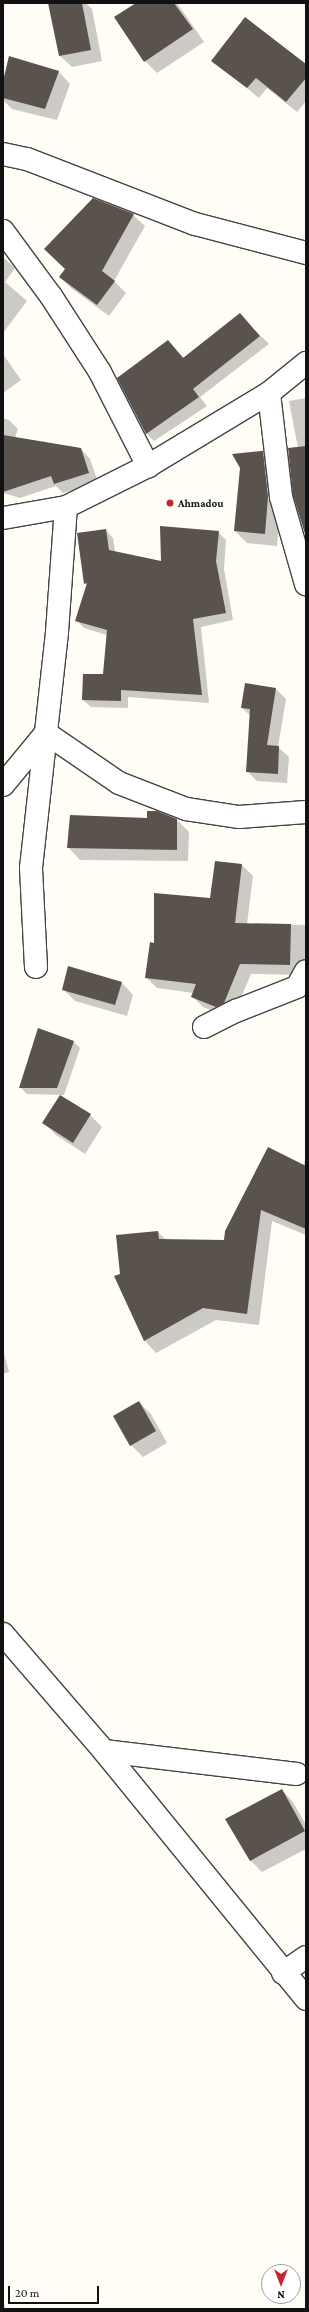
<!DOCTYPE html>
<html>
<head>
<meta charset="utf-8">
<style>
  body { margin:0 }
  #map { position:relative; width:309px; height:2312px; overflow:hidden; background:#fffdf5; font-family:"Crimson Pro",serif }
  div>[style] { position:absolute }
  .shadow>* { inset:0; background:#0003 }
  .building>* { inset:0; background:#5a524d }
  .roads { filter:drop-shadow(1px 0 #444) drop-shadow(-1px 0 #444) drop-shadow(0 1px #444) drop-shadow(0 -1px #444) }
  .street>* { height:22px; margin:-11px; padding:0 11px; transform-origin:11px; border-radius:11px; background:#fff }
  .dots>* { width:11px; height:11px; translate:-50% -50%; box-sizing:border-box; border:2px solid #fff; border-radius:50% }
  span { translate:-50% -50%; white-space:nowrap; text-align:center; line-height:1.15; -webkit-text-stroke:4px #fff; paint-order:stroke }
  .poi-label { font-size:11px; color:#111; font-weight:700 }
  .left { translate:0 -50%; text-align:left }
  .frame { position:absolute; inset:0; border:4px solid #111; pointer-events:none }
  .north { position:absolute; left:261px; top:2264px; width:40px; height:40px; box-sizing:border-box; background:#fff; border:1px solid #a0a0a0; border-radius:50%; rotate:180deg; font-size:11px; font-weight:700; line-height:16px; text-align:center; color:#111 }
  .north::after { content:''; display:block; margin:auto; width:14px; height:18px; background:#c4262e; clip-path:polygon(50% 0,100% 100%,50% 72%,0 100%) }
  .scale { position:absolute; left:8px; top:2286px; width:91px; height:18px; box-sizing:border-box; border:2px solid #111; border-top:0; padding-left:5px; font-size:12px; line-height:14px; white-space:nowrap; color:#111; -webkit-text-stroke:3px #fff; paint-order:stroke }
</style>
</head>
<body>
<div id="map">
  <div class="shadow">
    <i style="clip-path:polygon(51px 3px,86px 3px,92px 9px,102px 61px,72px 67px,60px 56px)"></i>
    <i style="clip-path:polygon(137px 3px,177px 3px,204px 42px,157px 73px,145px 61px)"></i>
    <i style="clip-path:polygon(10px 57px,59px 72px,70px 84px,57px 120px,12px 109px,3px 100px,3px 86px)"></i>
    <i style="clip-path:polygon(213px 61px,306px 65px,306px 101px,297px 112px,267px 88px,259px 98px)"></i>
    <i style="clip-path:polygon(133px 215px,145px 226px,114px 281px,126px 293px,109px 316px,71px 288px,60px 277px)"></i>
    <i style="clip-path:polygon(3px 257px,15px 268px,5px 282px,27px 301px,3px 333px)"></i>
    <i style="clip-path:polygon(218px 331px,261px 336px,269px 344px,200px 397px,207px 406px,154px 441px,146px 433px,168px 341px,184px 358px)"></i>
    <i style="clip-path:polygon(3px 354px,21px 380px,3px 393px)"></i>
    <i style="clip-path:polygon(306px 398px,306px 535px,298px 448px,289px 401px)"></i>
    <i style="clip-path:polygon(3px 418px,9px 420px,18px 429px,15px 438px,81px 449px,90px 459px,98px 482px,63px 493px,56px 486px,20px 498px,3px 493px)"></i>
    <i style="clip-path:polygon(263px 452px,275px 464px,280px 510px,277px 546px,247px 543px,235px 531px)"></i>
    <i style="clip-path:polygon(106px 530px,113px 538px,115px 552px,162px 562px,218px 532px,226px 540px,224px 569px,233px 620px,201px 627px,209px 703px,128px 697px,128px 708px,91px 707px,83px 700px,104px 675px,107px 635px,84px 628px,76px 620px,87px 585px,85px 583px)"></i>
    <i style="clip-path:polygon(276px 689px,286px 699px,278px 747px,289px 757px,287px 783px,257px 781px,247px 771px,251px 716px,242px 708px)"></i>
    <i style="clip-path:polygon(148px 820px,177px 820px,189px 832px,188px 861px,80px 860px,69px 848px)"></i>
    <i style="clip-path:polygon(216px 863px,242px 865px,253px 876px,247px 924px,306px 925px,306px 975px,251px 974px,234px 1014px,228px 1017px,203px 1007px,192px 996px,194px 993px,157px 988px,146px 977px,155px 944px,211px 899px)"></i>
    <i style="clip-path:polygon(122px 983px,133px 995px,127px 1016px,75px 1001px,63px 989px)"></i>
    <i style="clip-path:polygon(73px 1041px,80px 1048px,64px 1095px,27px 1094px,20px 1087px)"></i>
    <i style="clip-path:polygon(90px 1115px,102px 1127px,85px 1154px,56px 1135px,44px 1123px)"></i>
    <i style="clip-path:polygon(306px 1158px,306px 1235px,272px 1221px,259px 1325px,216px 1320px,156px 1353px,145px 1341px,115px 1277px,122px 1275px,158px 1232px,166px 1240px,225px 1241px,303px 1165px)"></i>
    <i style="clip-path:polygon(3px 1350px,9px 1372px,3px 1374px)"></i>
    <i style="clip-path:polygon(139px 1402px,151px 1414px,167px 1443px,143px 1457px,131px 1445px)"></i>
    <i style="clip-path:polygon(282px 1790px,293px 1802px,306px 1825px,306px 1849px,262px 1872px,250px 1860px)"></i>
    <i style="clip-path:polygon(3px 2294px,5px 2309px,3px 2309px)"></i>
  </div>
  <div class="building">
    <i style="clip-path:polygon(48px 3px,82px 3px,91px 50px,59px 56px)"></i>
    <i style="clip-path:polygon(136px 3px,174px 3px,193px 29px,144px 62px,114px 17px)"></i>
    <i style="clip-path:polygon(245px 17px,306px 64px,306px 78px,286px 102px,256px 78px,247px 88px,211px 61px)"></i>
    <i style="clip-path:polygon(9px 56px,59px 71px,45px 109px,3px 98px,3px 81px)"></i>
    <i style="clip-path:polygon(93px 198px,134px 214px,102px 271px,115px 281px,97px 305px,59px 277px,65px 269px,44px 249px)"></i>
    <i style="clip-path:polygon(240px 313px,260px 336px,193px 389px,199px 397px,146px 434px,117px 378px,168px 340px,183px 358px)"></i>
    <i style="clip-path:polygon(3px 435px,81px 448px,89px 473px,54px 484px,51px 476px,3px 492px)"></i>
    <i style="clip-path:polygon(306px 446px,306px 537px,293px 495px,288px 448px)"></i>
    <i style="clip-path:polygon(261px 451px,263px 451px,268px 497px,265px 534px,234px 531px,240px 468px,232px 454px)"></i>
    <i style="clip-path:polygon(160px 526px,219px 531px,216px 561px,226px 613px,193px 619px,202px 695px,121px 690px,121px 701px,82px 700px,83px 674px,103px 674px,107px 630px,75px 621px,87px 583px,84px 584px,77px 533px,106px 529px,109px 550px,161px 561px)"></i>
    <i style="clip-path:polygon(245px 683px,276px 688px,267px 745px,279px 746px,278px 774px,246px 772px,250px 709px,241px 708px)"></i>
    <i style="clip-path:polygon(147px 811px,157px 811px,177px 819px,177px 850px,67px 848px,70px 815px,147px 818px)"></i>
    <i style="clip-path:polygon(215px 861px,242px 864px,235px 923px,291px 924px,290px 965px,240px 964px,224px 1003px,216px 1007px,191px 997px,196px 984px,145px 978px,150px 942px,154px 943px,154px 893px,210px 898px)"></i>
    <i style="clip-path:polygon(68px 966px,122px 982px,115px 1005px,62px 990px)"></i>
    <i style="clip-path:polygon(38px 1028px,74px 1041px,57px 1088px,19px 1088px)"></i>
    <i style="clip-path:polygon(60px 1095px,91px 1114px,73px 1143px,42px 1123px)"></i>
    <i style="clip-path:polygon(268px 1147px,306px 1166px,306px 1229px,261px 1210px,247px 1314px,203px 1308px,144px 1341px,114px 1276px,120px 1274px,116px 1235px,158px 1231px,159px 1239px,224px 1240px,225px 1231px)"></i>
    <i style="clip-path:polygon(139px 1401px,156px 1431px,130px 1446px,113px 1416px)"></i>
    <i style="clip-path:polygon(282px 1789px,305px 1831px,250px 1861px,225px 1819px)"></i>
  </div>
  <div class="roads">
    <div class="street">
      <i style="left:3px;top:154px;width:25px;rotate:12deg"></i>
      <i style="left:27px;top:159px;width:180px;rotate:21.2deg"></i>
      <i style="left:195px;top:224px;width:115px;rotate:14.6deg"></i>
      <i style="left:3px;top:231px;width:81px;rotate:53.6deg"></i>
      <i style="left:51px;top:296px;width:90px;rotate:57.2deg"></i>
      <i style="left:100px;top:372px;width:106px;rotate:62.9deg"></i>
      <i style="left:269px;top:393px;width:105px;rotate:83.4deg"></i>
      <i style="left:281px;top:497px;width:91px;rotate:74deg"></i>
      <i style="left:3px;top:518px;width:64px;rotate:-9.9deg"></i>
      <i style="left:66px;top:507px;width:92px;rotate:-26.6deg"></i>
      <i style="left:148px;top:466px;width:141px;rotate:-31.1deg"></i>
      <i style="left:269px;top:393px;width:48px;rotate:-39deg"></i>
      <i style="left:46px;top:733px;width:88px;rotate:34.4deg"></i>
      <i style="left:119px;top:783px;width:72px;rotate:21.2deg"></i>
      <i style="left:186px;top:809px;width:54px;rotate:8.6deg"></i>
      <i style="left:239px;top:817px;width:67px;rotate:-4.3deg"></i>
      <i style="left:3px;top:785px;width:67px;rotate:-50.4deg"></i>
      <i style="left:36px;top:967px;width:99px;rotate:-92.9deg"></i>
      <i style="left:31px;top:868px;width:237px;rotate:-83.7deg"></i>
      <i style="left:57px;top:632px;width:125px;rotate:-85.9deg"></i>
      <i style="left:204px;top:1027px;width:36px;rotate:-27deg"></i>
      <i style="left:236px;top:1011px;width:66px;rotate:-21.5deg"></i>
      <i style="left:297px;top:987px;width:18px;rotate:-61deg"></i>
      <i style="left:3px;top:1634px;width:155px;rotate:49.2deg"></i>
      <i style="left:104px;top:1751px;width:320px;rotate:50.8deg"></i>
      <i style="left:104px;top:1751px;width:194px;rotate:6.8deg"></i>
      <i style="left:283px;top:1973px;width:28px;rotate:-35deg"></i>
    </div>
  </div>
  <div class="dots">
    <i style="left:170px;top:503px;background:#c4262e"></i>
  </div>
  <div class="poi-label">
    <span class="left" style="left:178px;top:503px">Ahmadou</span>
  </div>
  <div class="frame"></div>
  <div class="north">N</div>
  <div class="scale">20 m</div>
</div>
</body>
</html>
